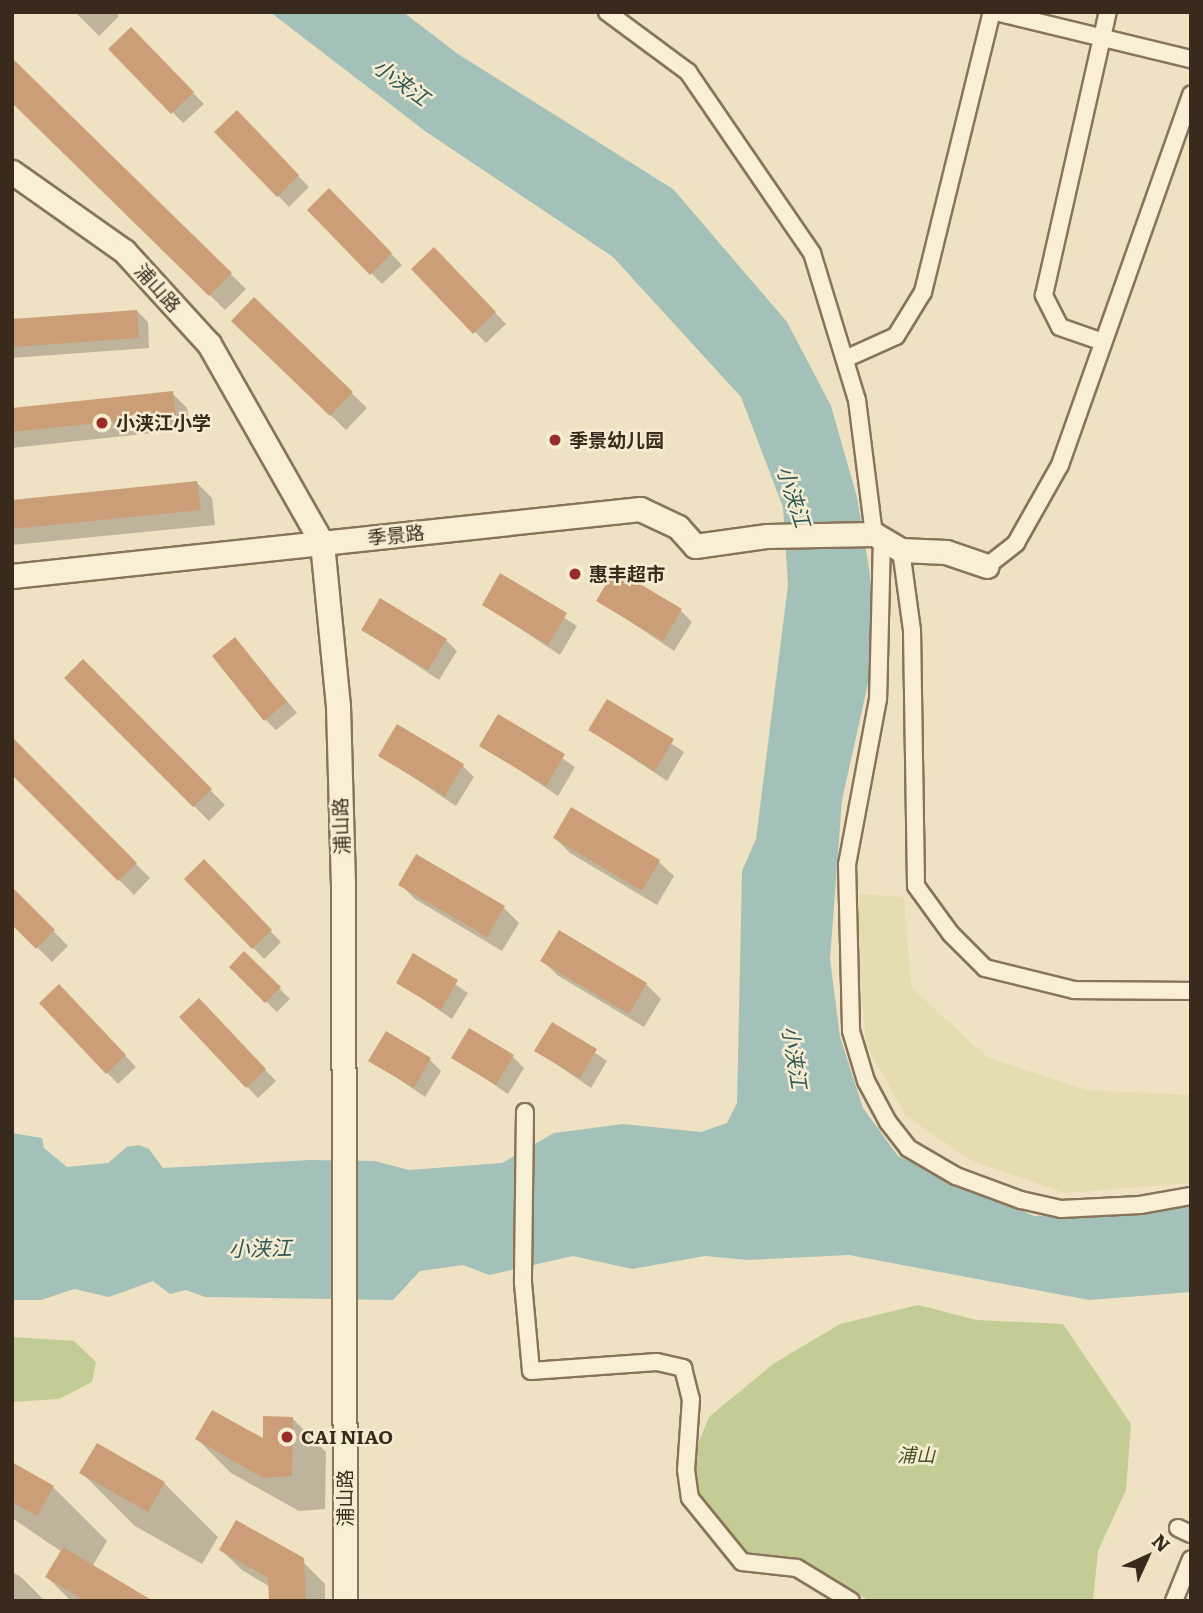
<!DOCTYPE html>
<html>
<head>
<meta charset="utf-8">
<style>
  body { margin:0 }
  #map { position:relative; width:1203px; height:1613px; overflow:hidden; background:#eee2c2; font-family:Literata,"Noto Sans SC",serif }
  div>[style] { position:absolute }
  .farmland>* { inset:0; background:#e4ddaf }
  .green>* { inset:0; background:#c4cc96 }
  .water>* { inset:0; background:#a4c1b9 }
  .shadow>* { inset:0; background:#0003 }
  .building>* { inset:0; background:#cc9e78 }
  .roads { filter:drop-shadow(2px 0 #887459) drop-shadow(-2px 0 #887459) drop-shadow(0 2px #887459) drop-shadow(0 -2px #887459) }
  .street>* { height:16px; margin:-8px; padding:0 8px; transform-origin:8px; border-radius:8px; background:#f9efd5 }
  .secondary>* { height:23px; margin:-11.5px; padding:0 11.5px; transform-origin:11.5px; border-radius:11.5px; background:#f9efd5 }
  .dots>* { width:19px; height:19px; translate:-50% -50%; box-sizing:border-box; border:4px solid #f5ecd1; border-radius:50% }
  span { translate:-50% -50%; white-space:nowrap; text-align:center; line-height:1.15; -webkit-text-stroke:5px #f5ecd1; paint-order:stroke }
  .street-label { font-size:19px; color:#382b1d }
  .poi-label { font-size:19px; color:#382b1d; font-weight:700 }
  .left { translate:0 -50%; text-align:left }
  .park-label { font-size:19px; color:#465424; font-style:italic }
  .water-label { font-size:21px; color:#2d5756; font-style:italic }
  .frame { position:absolute; inset:0; border:14px solid #382b1d; pointer-events:none }
  .north { position:absolute; left:1112px; top:1522px; width:70px; height:70px; -webkit-text-stroke:5px #f5ecd1; paint-order:stroke; rotate:45deg; font-size:19px; font-weight:700; line-height:28px; text-align:center; color:#382b1d }
  .north::after { content:''; display:block; margin:auto; width:24px; height:32px; background:#382b1d; clip-path:polygon(50% 0,100% 100%,50% 72%,0 100%) }
</style>
</head>
<body>
<div id="map">
  <div class="farmland">
    <i style="clip-path:polygon(859px 894px,904px 897px,911px 987px,988px 1058px,1086px 1090px,1191px 1095px,1191px 1183px,1065px 1193px,974px 1162px,906px 1116px,867px 1046px,858px 965px)"></i>
  </div>
  <div class="green">
    <i style="clip-path:polygon(918px 1305px,977px 1320px,1063px 1324px,1131px 1424px,1126px 1490px,1098px 1551px,1093px 1601px,870px 1601px,800px 1561px,737px 1553px,701px 1504px,693px 1456px,709px 1417px,773px 1364px,840px 1324px)"></i>
    <i style="clip-path:polygon(12px 1337px,74px 1341px,96px 1362px,92px 1382px,59px 1399px,12px 1402px)"></i>
  </div>
  <div class="water">
    <i style="clip-path:polygon(270px 12px,403px 12px,458px 54px,673px 189px,787px 322px,831px 406px,857px 497px,870px 575px,871px 670px,842px 800px,830px 959px,840px 1037px,863px 1108px,898px 1156px,1034px 1216px,1145px 1211px,1191px 1203px,1191px 1292px,1089px 1300px,849px 1255px,748px 1260px,705px 1256px,632px 1269px,573px 1256px,489px 1275px,463px 1265px,420px 1271px,393px 1300px,205px 1297px,186px 1290px,170px 1294px,153px 1281px,109px 1297px,74px 1289px,41px 1300px,12px 1300px,12px 1133px,42px 1138px,44px 1148px,67px 1167px,108px 1163px,127px 1147px,139px 1145px,149px 1149px,163px 1168px,310px 1160px,375px 1161px,409px 1170px,502px 1163px,554px 1133px,623px 1124px,701px 1132px,727px 1123px,737px 1103px,742px 871px,756px 839px,788px 585px,783px 507px,741px 397px,613px 257px,425px 131px)"></i>
  </div>
  <div class="shadow">
    <i style="clip-path:polygon(75px 12px,115px 12px,119px 16px,99px 36px)"></i>
    <i style="clip-path:polygon(131px 30px,204px 104px,183px 123px,111px 49px)"></i>
    <i style="clip-path:polygon(12px 60px,246px 289px,225px 310px,12px 100px)"></i>
    <i style="clip-path:polygon(237px 113px,309px 187px,289px 207px,216px 132px)"></i>
    <i style="clip-path:polygon(329px 190px,402px 265px,382px 284px,309px 210px)"></i>
    <i style="clip-path:polygon(433px 249px,506px 324px,486px 343px,413px 269px)"></i>
    <i style="clip-path:polygon(254px 299px,367px 408px,346px 430px,234px 321px)"></i>
    <i style="clip-path:polygon(137px 311px,148px 322px,149px 348px,12px 358px,12px 320px)"></i>
    <i style="clip-path:polygon(172px 393px,187px 408px,190px 429px,12px 448px,12px 409px)"></i>
    <i style="clip-path:polygon(197px 483px,212px 498px,215px 525px,12px 545px,12px 502px)"></i>
    <i style="clip-path:polygon(501px 576px,577px 626px,560px 655px,484px 605px)"></i>
    <i style="clip-path:polygon(598px 600px,681px 611px,692px 622px,674px 651px)"></i>
    <i style="clip-path:polygon(363px 630px,446px 640px,457px 651px,439px 680px)"></i>
    <i style="clip-path:polygon(235px 639px,297px 713px,276px 730px,265px 719px)"></i>
    <i style="clip-path:polygon(83px 661px,225px 805px,209px 821px,66px 678px)"></i>
    <i style="clip-path:polygon(608px 701px,684px 752px,667px 781px,590px 730px)"></i>
    <i style="clip-path:polygon(499px 716px,575px 767px,558px 796px,482px 745px)"></i>
    <i style="clip-path:polygon(12px 740px,150px 878px,134px 895px,12px 773px)"></i>
    <i style="clip-path:polygon(380px 755px,463px 766px,474px 777px,456px 806px)"></i>
    <i style="clip-path:polygon(555px 838px,659px 862px,674px 876px,657px 905px,570px 853px)"></i>
    <i style="clip-path:polygon(204px 862px,281px 942px,264px 959px,187px 879px)"></i>
    <i style="clip-path:polygon(400px 884px,504px 908px,519px 923px,502px 951px,415px 899px)"></i>
    <i style="clip-path:polygon(12px 889px,68px 946px,52px 962px,12px 922px)"></i>
    <i style="clip-path:polygon(559px 933px,646px 984px,661px 999px,644px 1027px,557px 975px,543px 961px)"></i>
    <i style="clip-path:polygon(244px 954px,290px 999px,277px 1012px,231px 967px)"></i>
    <i style="clip-path:polygon(414px 956px,468px 993px,452px 1019px,398px 982px)"></i>
    <i style="clip-path:polygon(59px 987px,136px 1067px,118px 1084px,41px 1004px)"></i>
    <i style="clip-path:polygon(199px 1001px,276px 1081px,258px 1098px,181px 1017px)"></i>
    <i style="clip-path:polygon(553px 1024px,607px 1061px,591px 1088px,537px 1051px)"></i>
    <i style="clip-path:polygon(453px 1057px,513px 1057px,524px 1068px,508px 1094px)"></i>
    <i style="clip-path:polygon(371px 1060px,430px 1060px,441px 1071px,425px 1097px)"></i>
    <i style="clip-path:polygon(292px 1418px,326px 1452px,325px 1509px,299px 1511px,231px 1473px,197px 1439px,264px 1441px)"></i>
    <i style="clip-path:polygon(12px 1464px,53px 1487px,107px 1541px,92px 1567px,147px 1601px,71px 1601px,47px 1577px,62px 1552px,12px 1518px)"></i>
    <i style="clip-path:polygon(82px 1473px,164px 1483px,218px 1537px,202px 1564px,135px 1526px)"></i>
    <i style="clip-path:polygon(221px 1550px,304px 1563px,325px 1584px,325px 1601px,270px 1601px,270px 1587px,242px 1570px)"></i>
    <i style="clip-path:polygon(12px 1572px,21px 1577px,45px 1601px,12px 1601px)"></i>
  </div>
  <div class="building">
    <i style="clip-path:polygon(131px 27px,194px 92px,171px 114px,108px 49px)"></i>
    <i style="clip-path:polygon(12px 58px,232px 273px,209px 296px,12px 103px)"></i>
    <i style="clip-path:polygon(237px 110px,299px 175px,277px 197px,214px 132px)"></i>
    <i style="clip-path:polygon(329px 188px,392px 253px,370px 275px,307px 210px)"></i>
    <i style="clip-path:polygon(434px 247px,496px 312px,473px 334px,411px 269px)"></i>
    <i style="clip-path:polygon(254px 297px,353px 392px,330px 416px,231px 321px)"></i>
    <i style="clip-path:polygon(137px 310px,139px 338px,12px 347px,12px 319px)"></i>
    <i style="clip-path:polygon(173px 391px,176px 415px,12px 432px,12px 408px)"></i>
    <i style="clip-path:polygon(197px 481px,201px 510px,12px 529px,12px 500px)"></i>
    <i style="clip-path:polygon(615px 569px,682px 609px,663px 641px,596px 601px)"></i>
    <i style="clip-path:polygon(500px 573px,567px 613px,548px 645px,482px 605px)"></i>
    <i style="clip-path:polygon(380px 598px,447px 639px,428px 670px,361px 630px)"></i>
    <i style="clip-path:polygon(235px 637px,287px 702px,264px 721px,212px 656px)"></i>
    <i style="clip-path:polygon(83px 659px,212px 789px,193px 807px,64px 678px)"></i>
    <i style="clip-path:polygon(607px 699px,674px 739px,655px 771px,588px 730px)"></i>
    <i style="clip-path:polygon(498px 714px,565px 754px,546px 786px,479px 746px)"></i>
    <i style="clip-path:polygon(397px 724px,464px 764px,445px 796px,378px 756px)"></i>
    <i style="clip-path:polygon(12px 737px,137px 863px,118px 881px,12px 775px)"></i>
    <i style="clip-path:polygon(571px 807px,660px 860px,642px 891px,553px 838px)"></i>
    <i style="clip-path:polygon(416px 854px,505px 906px,487px 937px,398px 885px)"></i>
    <i style="clip-path:polygon(204px 859px,272px 930px,252px 949px,184px 879px)"></i>
    <i style="clip-path:polygon(12px 887px,55px 930px,36px 949px,12px 925px)"></i>
    <i style="clip-path:polygon(559px 930px,647px 983px,629px 1014px,540px 961px)"></i>
    <i style="clip-path:polygon(244px 951px,281px 987px,265px 1003px,229px 967px)"></i>
    <i style="clip-path:polygon(413px 953px,458px 980px,441px 1010px,396px 983px)"></i>
    <i style="clip-path:polygon(59px 984px,126px 1055px,106px 1074px,39px 1003px)"></i>
    <i style="clip-path:polygon(199px 998px,266px 1069px,246px 1088px,179px 1017px)"></i>
    <i style="clip-path:polygon(552px 1022px,597px 1049px,580px 1078px,534px 1051px)"></i>
    <i style="clip-path:polygon(469px 1028px,514px 1055px,496px 1085px,451px 1058px)"></i>
    <i style="clip-path:polygon(386px 1031px,431px 1058px,414px 1088px,368px 1061px)"></i>
    <i style="clip-path:polygon(212px 1410px,263px 1438px,263px 1416px,293px 1417px,292px 1476px,263px 1478px,195px 1439px)"></i>
    <i style="clip-path:polygon(97px 1443px,165px 1482px,148px 1512px,79px 1473px)"></i>
    <i style="clip-path:polygon(12px 1462px,54px 1486px,37px 1516px,12px 1502px)"></i>
    <i style="clip-path:polygon(236px 1520px,304px 1558px,306px 1601px,269px 1601px,268px 1578px,219px 1550px)"></i>
    <i style="clip-path:polygon(63px 1547px,153px 1601px,85px 1601px,45px 1577px)"></i>
  </div>
  <div class="roads">
    <div class="street">
      <i style="left:607px;top:12px;width:101px;rotate:36.5deg"></i>
      <i style="left:688px;top:72px;width:219px;rotate:55.6deg"></i>
      <i style="left:812px;top:253px;width:154px;rotate:73deg"></i>
      <i style="left:857px;top:400px;width:135px;rotate:82.8deg"></i>
      <i style="left:996px;top:12px;width:201px;rotate:13.6deg"></i>
      <i style="left:1103px;top:342px;width:46px;rotate:-160.8deg"></i>
      <i style="left:1060px;top:327px;width:36px;rotate:-117deg"></i>
      <i style="left:1044px;top:295px;width:290px;rotate:-77.3deg"></i>
      <i style="left:845px;top:359px;width:56px;rotate:-24.3deg"></i>
      <i style="left:896px;top:336px;width:52px;rotate:-58.5deg"></i>
      <i style="left:923px;top:292px;width:288px;rotate:-76.2deg"></i>
      <i style="left:882px;top:538px;width:161px;rotate:91.4deg"></i>
      <i style="left:878px;top:699px;width:168px;rotate:100.6deg"></i>
      <i style="left:847px;top:864px;width:167px;rotate:88.6deg"></i>
      <i style="left:851px;top:1031px;width:52px;rotate:73.3deg"></i>
      <i style="left:866px;top:1081px;width:47px;rotate:61.8deg"></i>
      <i style="left:888px;top:1122px;width:33px;rotate:52deg"></i>
      <i style="left:908px;top:1148px;width:56px;rotate:30.3deg"></i>
      <i style="left:956px;top:1176px;width:69px;rotate:20.3deg"></i>
      <i style="left:1021px;top:1200px;width:41px;rotate:12.7deg"></i>
      <i style="left:1061px;top:1209px;width:79px;rotate:-2.9deg"></i>
      <i style="left:1140px;top:1205px;width:52px;rotate:-10deg"></i>
      <i style="left:901px;top:550px;width:81px;rotate:82.2deg"></i>
      <i style="left:912px;top:630px;width:256px;rotate:89.1deg"></i>
      <i style="left:916px;top:886px;width:59px;rotate:53.9deg"></i>
      <i style="left:951px;top:934px;width:48px;rotate:45deg"></i>
      <i style="left:985px;top:968px;width:92px;rotate:13.9deg"></i>
      <i style="left:1074px;top:990px;width:117px;rotate:0.5deg"></i>
      <i style="left:987px;top:566px;width:37px;rotate:-38deg"></i>
      <i style="left:1016px;top:543px;width:90px;rotate:-60.6deg"></i>
      <i style="left:1060px;top:465px;width:393px;rotate:-70.5deg"></i>
      <i style="left:525px;top:1112px;width:171px;rotate:90.7deg"></i>
      <i style="left:523px;top:1283px;width:88px;rotate:84.8deg"></i>
      <i style="left:531px;top:1371px;width:126px;rotate:-4.1deg"></i>
      <i style="left:657px;top:1362px;width:27px;rotate:13deg"></i>
      <i style="left:683px;top:1368px;width:32px;rotate:76deg"></i>
      <i style="left:691px;top:1399px;width:71px;rotate:94deg"></i>
      <i style="left:686px;top:1470px;width:28px;rotate:82deg"></i>
      <i style="left:690px;top:1498px;width:82px;rotate:50.9deg"></i>
      <i style="left:742px;top:1562px;width:55px;rotate:6.2deg"></i>
      <i style="left:797px;top:1568px;width:63px;rotate:31.4deg"></i>
      <i style="left:1178px;top:1528px;width:14px;rotate:25deg"></i>
      <i style="left:1174px;top:1601px;width:45px;rotate:-68deg"></i>
    </div>
    <div class="secondary">
      <i style="left:12px;top:172px;width:137px;rotate:35.2deg"></i>
      <i style="left:124px;top:251px;width:126px;rotate:47.6deg"></i>
      <i style="left:209px;top:344px;width:229px;rotate:60.4deg"></i>
      <i style="left:322px;top:543px;width:164px;rotate:84.4deg"></i>
      <i style="left:338px;top:706px;width:179px;rotate:88.4deg"></i>
      <i style="left:343px;top:885px;width:716px;rotate:89.84deg"></i>
      <i style="left:12px;top:576px;width:632px;rotate:-6.09deg"></i>
      <i style="left:640px;top:509px;width:42px;rotate:25.3deg"></i>
      <i style="left:678px;top:527px;width:25px;rotate:48deg"></i>
      <i style="left:695px;top:546px;width:73px;rotate:-7.9deg"></i>
      <i style="left:767px;top:536px;width:107px;rotate:-1.1deg"></i>
      <i style="left:874px;top:534px;width:31px;rotate:31deg"></i>
      <i style="left:901px;top:550px;width:45px;rotate:2.5deg"></i>
      <i style="left:946px;top:552px;width:43px;rotate:18.9deg"></i>
    </div>
  </div>
  <div class="dots">
    <i style="left:102px;top:423px;background:#972c29"></i>
    <i style="left:555px;top:440px;background:#972c29"></i>
    <i style="left:575px;top:574px;background:#972c29"></i>
    <i style="left:287px;top:1437px;background:#972c29"></i>
  </div>
  <div class="street-label">
    <span style="left:158px;top:288px;rotate:48deg">浦山路</span>
    <span style="left:396px;top:535px;rotate:-6deg">季景路</span>
    <span style="left:341px;top:826px;rotate:-92deg">浦山路</span>
    <span style="left:345px;top:1498px;rotate:-90deg">浦山路</span>
  </div>
  <div class="poi-label">
    <span class="left" style="left:116px;top:423px">小浃江小学</span>
    <span class="left" style="left:569px;top:440px">季景幼儿园</span>
    <span class="left" style="left:589px;top:574px">惠丰超市</span>
    <span class="left" style="left:301px;top:1437px">CAI NIAO</span>
  </div>
  <div class="park-label">
    <span style="left:916px;top:1455px">浦山</span>
  </div>
  <div class="water-label">
    <span style="left:402px;top:81px;rotate:36deg">小浃江</span>
    <span style="left:795px;top:496px;rotate:72deg">小浃江</span>
    <span style="left:796px;top:1057px;rotate:81deg">小浃江</span>
    <span style="left:260px;top:1247px;rotate:-1deg">小浃江</span>
  </div>
  <div class="frame"></div>
  <div class="north">N</div>
</div>
</body>
</html>
